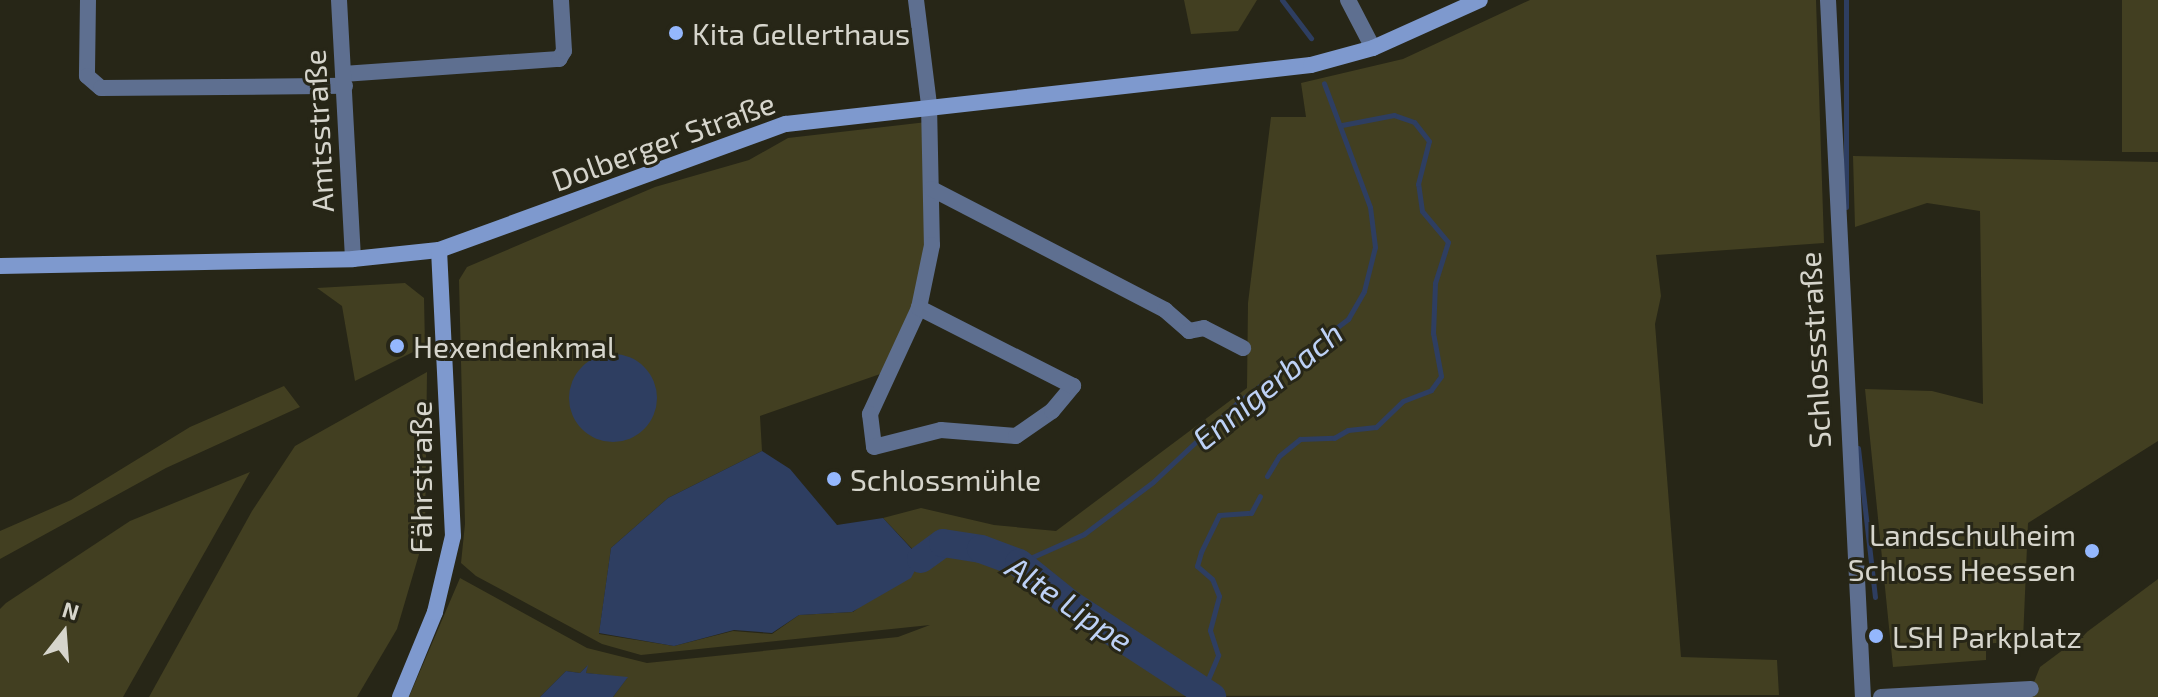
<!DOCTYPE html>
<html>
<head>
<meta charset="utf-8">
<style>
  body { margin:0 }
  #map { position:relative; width:2158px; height:697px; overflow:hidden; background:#272617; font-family:"Exo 2",sans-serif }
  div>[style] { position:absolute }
  .green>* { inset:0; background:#423f21 }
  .water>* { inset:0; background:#2e3e61 }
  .round { border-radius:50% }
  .stream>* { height:5px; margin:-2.5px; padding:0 2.5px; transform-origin:2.5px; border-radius:2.5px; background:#2e3e61 }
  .river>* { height:28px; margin:-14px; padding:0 14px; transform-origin:14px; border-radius:14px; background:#2e3e61 }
  .minor>* { height:16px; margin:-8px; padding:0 8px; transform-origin:8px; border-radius:8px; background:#5e6f90 }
  .tertiary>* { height:16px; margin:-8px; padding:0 8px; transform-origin:8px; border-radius:8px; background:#5e6f90 }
  .secondary>* { height:16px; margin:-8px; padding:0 8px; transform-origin:8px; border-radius:8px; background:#7e99ce }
  .dots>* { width:22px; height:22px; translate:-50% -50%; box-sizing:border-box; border:4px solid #272617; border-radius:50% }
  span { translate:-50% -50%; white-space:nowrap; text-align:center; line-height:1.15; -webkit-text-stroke:6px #272617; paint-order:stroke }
  .poi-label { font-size:30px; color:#d6d5cc }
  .left { translate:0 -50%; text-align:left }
  .right { translate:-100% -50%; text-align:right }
  .street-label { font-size:30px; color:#d6d5cc }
  .water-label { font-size:32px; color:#bdd1f6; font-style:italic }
  .north { position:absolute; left:24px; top:593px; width:80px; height:80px; -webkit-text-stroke:6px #272617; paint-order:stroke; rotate:17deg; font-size:22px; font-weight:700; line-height:32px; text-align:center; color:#d6d5cc }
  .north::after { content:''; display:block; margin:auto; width:28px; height:36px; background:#d6d5cc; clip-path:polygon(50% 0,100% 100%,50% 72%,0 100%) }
</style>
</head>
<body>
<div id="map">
  <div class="green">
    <i style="clip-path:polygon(1184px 0,1257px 0,1238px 31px,1191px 34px)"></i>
    <i style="clip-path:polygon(1530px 0,1816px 0,1824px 243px,1656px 255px,1661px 296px,1655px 324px,1681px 657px,1777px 660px,1779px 695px,613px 697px,627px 678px,586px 673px,587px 666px,580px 673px,566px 671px,540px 697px,409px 697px,460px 578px,587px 648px,647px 663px,898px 637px,930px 625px,641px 655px,602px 644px,476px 576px,461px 563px,465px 524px,459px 280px,467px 267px,655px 187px,749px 160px,788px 138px,927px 122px,923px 284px,883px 373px,760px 416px,762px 451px,668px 498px,611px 548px,599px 634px,674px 646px,733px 631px,772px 634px,799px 615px,853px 612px,921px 558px,883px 518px,921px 508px,994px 525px,1056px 531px,1247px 388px,1248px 303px,1271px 117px,1306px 117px,1301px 83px,1403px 59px)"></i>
    <i style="clip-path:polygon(2122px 0,2158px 0,2158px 152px,2122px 152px)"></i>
    <i style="clip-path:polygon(1853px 156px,2158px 162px,2158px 441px,2028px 523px,2023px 640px,1986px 644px,1986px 660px,1893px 667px,1865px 389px,1932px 391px,1983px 404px,1980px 211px,1927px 203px,1855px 227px)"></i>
    <i style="clip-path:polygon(405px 283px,424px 298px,425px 346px,355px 381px,342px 306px,317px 288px)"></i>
    <i style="clip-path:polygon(427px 372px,425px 534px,397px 629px,357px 697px,149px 697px,252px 511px,295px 446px)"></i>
    <i style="clip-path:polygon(284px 386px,300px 407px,166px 468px,0 559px,0 531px,71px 500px,190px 427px)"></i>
    <i style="clip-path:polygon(250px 472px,123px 697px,0 697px,0 609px,6px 603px,130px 521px)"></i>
    <i style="clip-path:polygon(2158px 579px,2158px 697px,2028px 697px,2040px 667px)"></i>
  </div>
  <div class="water">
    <i class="round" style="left:569px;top:354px;width:88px;height:88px"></i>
    <i style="clip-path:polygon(762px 451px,790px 469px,837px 525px,883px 518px,921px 559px,911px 578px,852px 612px,799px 615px,772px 633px,734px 630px,674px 646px,599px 633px,611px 548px,668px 498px)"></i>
    <i style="clip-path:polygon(588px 665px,586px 673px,628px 677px,613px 697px,540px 697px,566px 671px,580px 673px)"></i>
  </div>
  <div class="stream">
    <i style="left:1282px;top:0;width:48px;rotate:52.7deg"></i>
    <i style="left:1846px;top:207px;width:207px;rotate:-90deg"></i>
    <i style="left:1858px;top:448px;width:150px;rotate:83.5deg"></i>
    <i style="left:1267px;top:476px;width:23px;rotate:-59deg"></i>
    <i style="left:1279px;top:456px;width:27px;rotate:-39deg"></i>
    <i style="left:1300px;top:439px;width:34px;rotate:-2deg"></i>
    <i style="left:1334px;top:438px;width:16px;rotate:-30deg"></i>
    <i style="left:1348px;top:430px;width:28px;rotate:-6deg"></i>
    <i style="left:1376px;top:427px;width:37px;rotate:-44deg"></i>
    <i style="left:1403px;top:401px;width:30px;rotate:-21deg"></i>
    <i style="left:1431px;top:390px;width:17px;rotate:-54deg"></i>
    <i style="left:1441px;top:376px;width:44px;rotate:-100.5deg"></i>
    <i style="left:1433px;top:333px;width:50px;rotate:-87.7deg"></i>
    <i style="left:1435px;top:283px;width:43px;rotate:-72.4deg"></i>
    <i style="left:1448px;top:242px;width:40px;rotate:-130deg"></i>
    <i style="left:1422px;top:211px;width:27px;rotate:-98deg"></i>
    <i style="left:1418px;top:184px;width:44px;rotate:-75.7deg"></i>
    <i style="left:1429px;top:141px;width:24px;rotate:-128deg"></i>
    <i style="left:1414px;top:122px;width:21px;rotate:-161deg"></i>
    <i style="left:1394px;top:115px;width:53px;rotate:169.1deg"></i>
    <i style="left:1019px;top:563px;width:71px;rotate:-24deg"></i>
    <i style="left:1084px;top:534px;width:86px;rotate:-37deg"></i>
    <i style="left:1153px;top:482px;width:114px;rotate:-43.2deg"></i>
    <i style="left:1236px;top:404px;width:141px;rotate:-37.2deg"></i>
    <i style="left:1348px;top:319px;width:32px;rotate:-60deg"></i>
    <i style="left:1364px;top:291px;width:45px;rotate:-76deg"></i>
    <i style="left:1375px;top:247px;width:40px;rotate:-97.1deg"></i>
    <i style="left:1370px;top:207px;width:132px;rotate:-110.4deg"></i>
    <i style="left:1203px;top:691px;width:39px;rotate:-67deg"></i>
    <i style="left:1218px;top:655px;width:26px;rotate:-108deg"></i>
    <i style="left:1210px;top:630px;width:35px;rotate:-75deg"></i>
    <i style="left:1219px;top:596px;width:18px;rotate:-112deg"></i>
    <i style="left:1212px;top:579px;width:20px;rotate:-139deg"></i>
    <i style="left:1197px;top:566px;width:15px;rotate:-74deg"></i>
    <i style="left:1201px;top:552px;width:41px;rotate:-64.1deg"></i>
    <i style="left:1219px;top:515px;width:32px;rotate:-4deg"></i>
    <i style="left:1251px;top:513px;width:19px;rotate:-62deg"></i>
  </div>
  <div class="river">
    <i style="left:921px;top:559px;width:27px;rotate:-36deg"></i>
    <i style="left:943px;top:543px;width:38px;rotate:9deg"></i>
    <i style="left:981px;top:549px;width:40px;rotate:20.2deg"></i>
    <i style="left:1019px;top:563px;width:65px;rotate:38.8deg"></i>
    <i style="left:1070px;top:604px;width:170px;rotate:33.2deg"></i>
  </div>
  <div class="minor">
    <i style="left:88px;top:0;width:76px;rotate:90.8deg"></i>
    <i style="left:87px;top:76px;width:18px;rotate:41deg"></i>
    <i style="left:101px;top:88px;width:244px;rotate:-0.5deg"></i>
    <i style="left:916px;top:0;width:106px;rotate:82.9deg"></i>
    <i style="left:929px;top:105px;width:140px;rotate:88.8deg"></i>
    <i style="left:932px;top:245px;width:64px;rotate:101.7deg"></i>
    <i style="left:919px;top:308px;width:117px;rotate:114.8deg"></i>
    <i style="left:870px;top:414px;width:33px;rotate:83deg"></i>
    <i style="left:874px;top:447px;width:69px;rotate:-14.2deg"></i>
    <i style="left:941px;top:430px;width:75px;rotate:4.6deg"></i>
    <i style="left:1016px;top:436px;width:44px;rotate:-34.8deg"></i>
    <i style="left:1052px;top:411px;width:33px;rotate:-50deg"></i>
    <i style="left:1073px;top:386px;width:173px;rotate:-153.1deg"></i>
    <i style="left:1828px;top:0;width:698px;rotate:87.13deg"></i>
    <i style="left:343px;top:74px;width:217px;rotate:-4deg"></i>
    <i style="left:559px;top:59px;width:9px;rotate:-58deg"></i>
    <i style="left:564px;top:51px;width:51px;rotate:-93.4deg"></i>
    <i style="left:932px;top:189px;width:263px;rotate:27.4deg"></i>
    <i style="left:1165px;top:310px;width:32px;rotate:41deg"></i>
    <i style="left:1189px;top:331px;width:15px;rotate:-11deg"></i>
    <i style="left:1204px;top:328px;width:44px;rotate:27.1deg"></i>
    <i style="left:1881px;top:697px;width:150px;rotate:-3.1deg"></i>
  </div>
  <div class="tertiary">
    <i style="left:339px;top:0;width:259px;rotate:86.9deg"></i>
    <i style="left:1348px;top:0;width:54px;rotate:62.5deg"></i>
  </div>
  <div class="secondary">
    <i style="left:0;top:266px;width:353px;rotate:-1.1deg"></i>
    <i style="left:353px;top:259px;width:86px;rotate:-6deg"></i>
    <i style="left:439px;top:250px;width:369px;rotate:-20deg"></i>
    <i style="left:786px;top:124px;width:528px;rotate:-6.41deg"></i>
    <i style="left:1311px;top:65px;width:64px;rotate:-15.3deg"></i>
    <i style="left:1373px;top:48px;width:117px;rotate:-24.2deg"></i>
    <i style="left:400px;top:697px;width:92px;rotate:-67.6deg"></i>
    <i style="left:435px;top:612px;width:78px;rotate:-76.7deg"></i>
    <i style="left:453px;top:536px;width:286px;rotate:-92.8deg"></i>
  </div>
  <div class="dots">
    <i style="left:676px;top:33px;background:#94b7fd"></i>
    <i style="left:397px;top:346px;background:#94b7fd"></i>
    <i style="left:834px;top:479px;background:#94b7fd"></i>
    <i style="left:2092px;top:551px;background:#94b7fd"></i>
    <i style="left:1876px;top:636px;background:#94b7fd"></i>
  </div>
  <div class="poi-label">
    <span class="left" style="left:692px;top:33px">Kita Gellerthaus</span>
    <span class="left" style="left:413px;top:346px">Hexendenkmal</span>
    <span class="left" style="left:850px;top:479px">Schlossmühle</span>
    <span class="right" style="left:2076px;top:551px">Landschulheim<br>Schloss Heessen</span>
    <span class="left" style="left:1892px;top:636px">LSH Parkplatz</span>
  </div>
  <div class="street-label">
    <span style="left:318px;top:131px;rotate:-93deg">Amtsstraße</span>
    <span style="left:663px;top:141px;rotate:-20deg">Dolberger Straße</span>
    <span style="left:1814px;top:350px;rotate:-93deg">Schlossstraße</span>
    <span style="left:420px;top:477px;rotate:-90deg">Fährstraße</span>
  </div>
  <div class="water-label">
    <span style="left:1267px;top:385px;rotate:-39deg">Ennigerbach</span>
    <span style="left:1070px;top:603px;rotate:34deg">Alte Lippe</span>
  </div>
  <div class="north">N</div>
</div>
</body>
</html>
